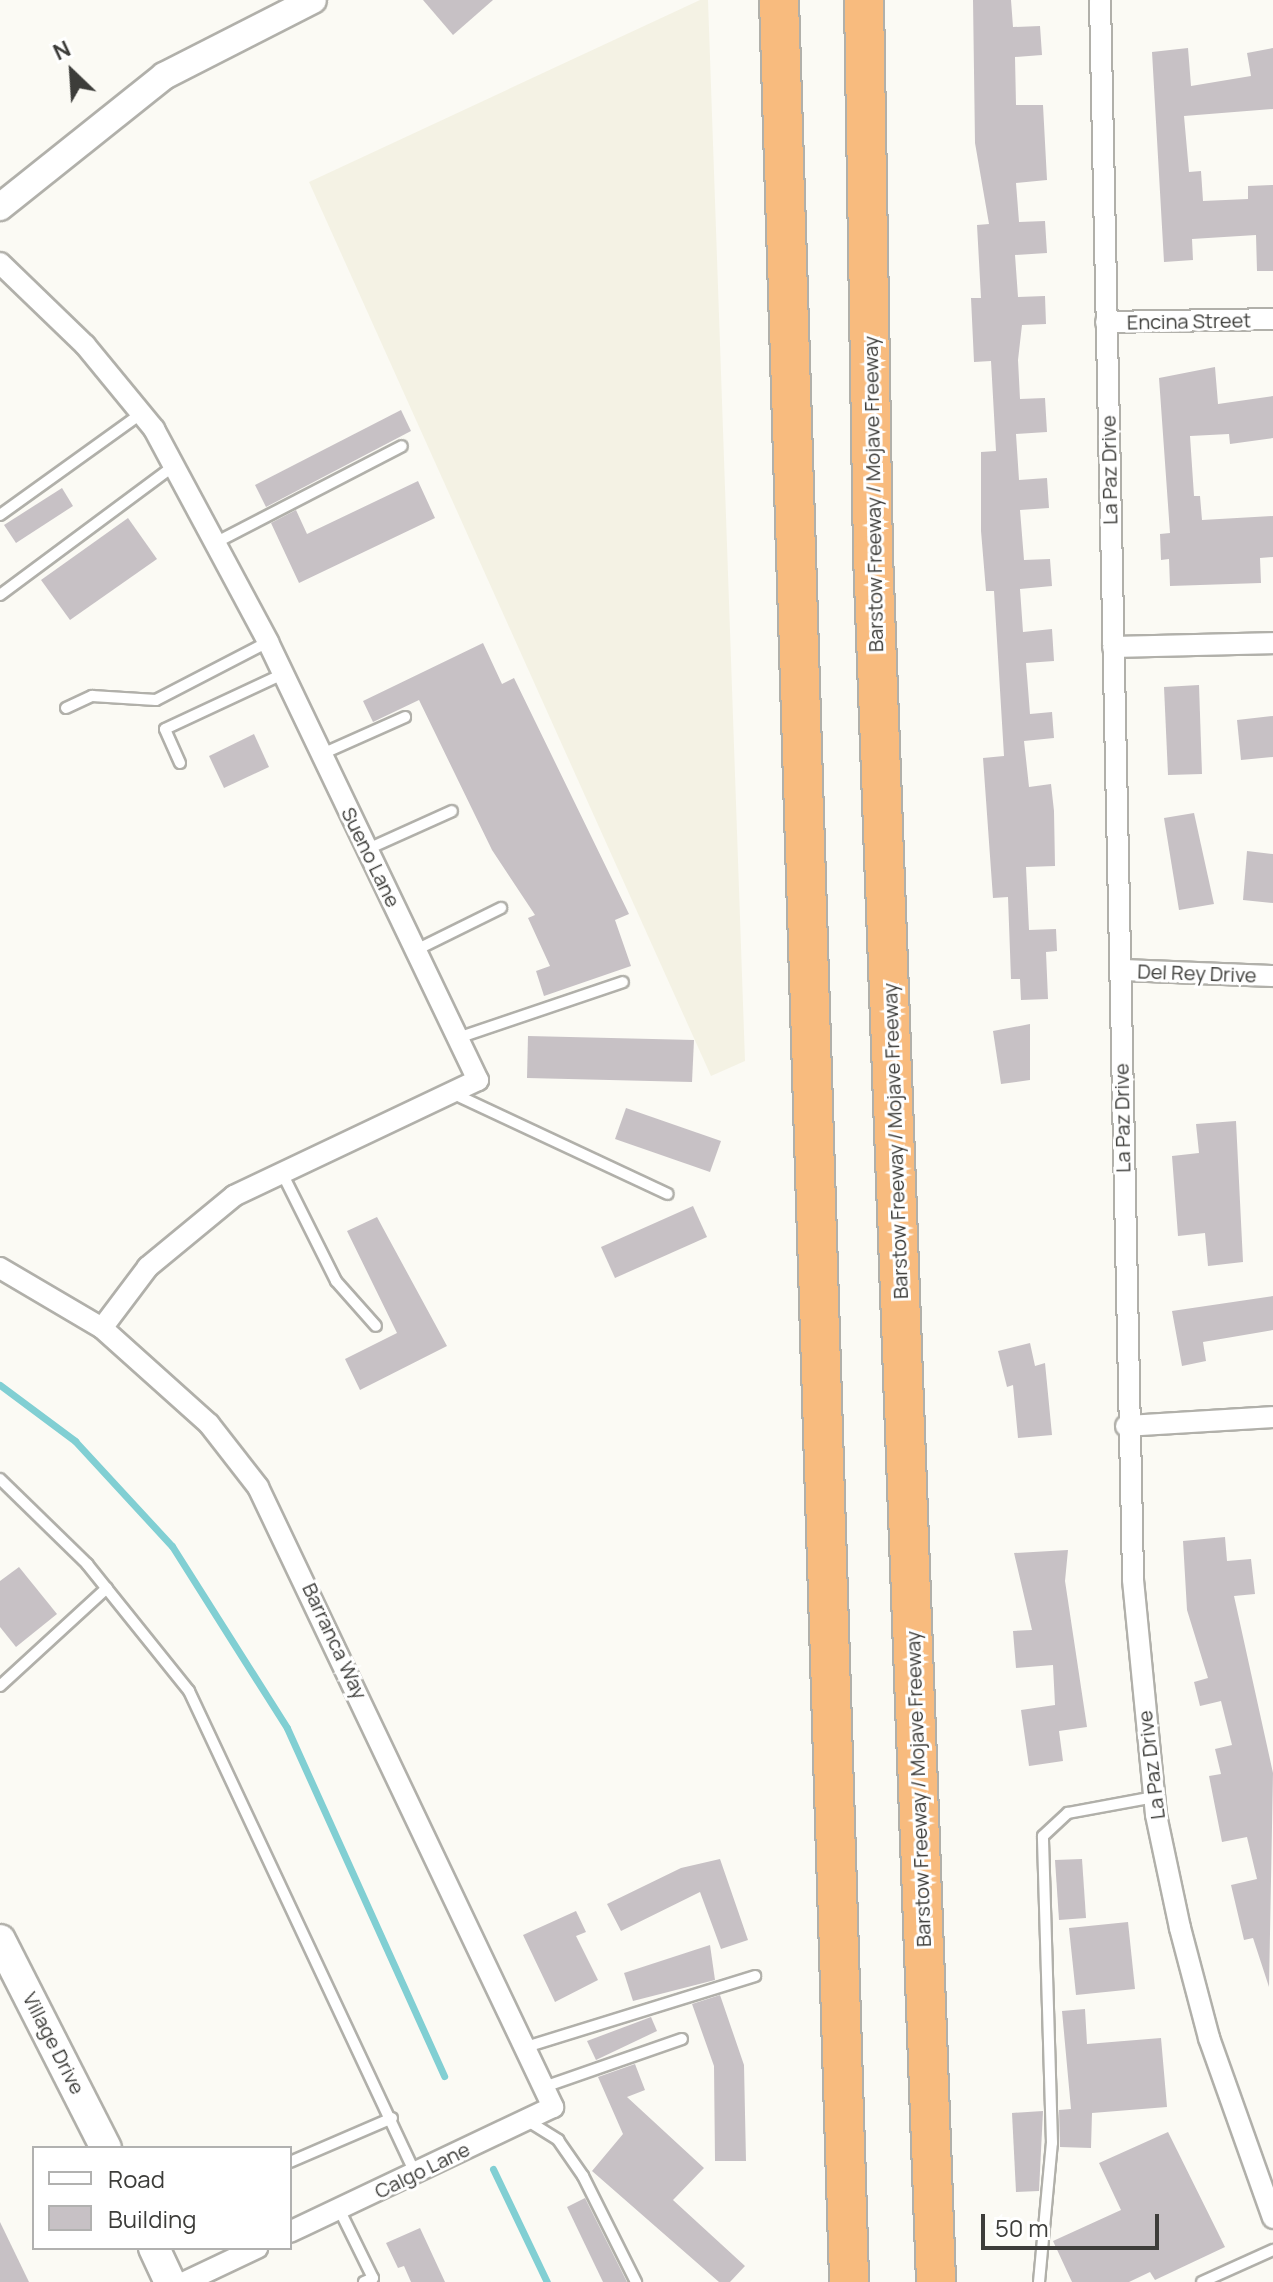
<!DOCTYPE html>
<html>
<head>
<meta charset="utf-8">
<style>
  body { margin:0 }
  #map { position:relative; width:1273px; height:2282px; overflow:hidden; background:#fbfaf4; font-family:Manrope,sans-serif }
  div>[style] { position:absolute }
  .built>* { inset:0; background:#f4f2e4 }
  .stream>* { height:7px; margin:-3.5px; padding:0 3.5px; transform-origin:3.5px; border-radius:3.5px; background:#81cfd3 }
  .building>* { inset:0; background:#c7c1c5 }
  .roads { filter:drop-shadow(2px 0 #b1b0aa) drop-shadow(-2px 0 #b1b0aa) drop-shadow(0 2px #b1b0aa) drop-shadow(0 -2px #b1b0aa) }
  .service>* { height:10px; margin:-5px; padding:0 5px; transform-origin:5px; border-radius:5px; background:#fff }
  .minor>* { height:20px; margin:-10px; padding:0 10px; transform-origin:10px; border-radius:10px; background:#fff }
  .tertiary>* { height:26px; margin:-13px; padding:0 13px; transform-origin:13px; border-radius:13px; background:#fff }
  .secondary>* { height:30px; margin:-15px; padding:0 15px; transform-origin:15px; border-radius:15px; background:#fff }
  .motorway>* { height:38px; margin:-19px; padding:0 19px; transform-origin:19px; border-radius:19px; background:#f8bb7e }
  span { translate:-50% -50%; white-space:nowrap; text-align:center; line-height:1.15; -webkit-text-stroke:6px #fff; paint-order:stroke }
  .street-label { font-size:20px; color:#3d3d3a }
  .legend { position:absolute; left:32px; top:2146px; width:260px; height:104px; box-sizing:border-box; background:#fff; border:2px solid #b1b1b0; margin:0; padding:10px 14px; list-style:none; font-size:24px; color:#3d3d3a }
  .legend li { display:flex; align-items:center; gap:16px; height:40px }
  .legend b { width:40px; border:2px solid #b1b1b0 }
  .north { position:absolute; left:32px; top:32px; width:80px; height:80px; -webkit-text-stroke:6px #fff; paint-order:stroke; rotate:335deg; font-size:22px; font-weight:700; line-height:32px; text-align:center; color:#3d3d3a }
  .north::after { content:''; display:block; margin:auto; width:28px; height:36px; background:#3d3d3a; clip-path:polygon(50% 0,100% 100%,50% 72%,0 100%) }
  .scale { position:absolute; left:981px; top:2214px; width:178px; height:36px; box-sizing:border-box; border:4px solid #3d3d3a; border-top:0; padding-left:10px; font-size:24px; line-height:28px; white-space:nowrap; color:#3d3d3a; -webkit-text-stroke:6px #fff; paint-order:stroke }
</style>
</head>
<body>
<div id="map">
  <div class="built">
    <i style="clip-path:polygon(700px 0,708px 0,745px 1061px,711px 1076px,309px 182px)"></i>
  </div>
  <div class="stream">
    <i style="left:0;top:1385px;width:94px;rotate:36.7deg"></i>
    <i style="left:75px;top:1441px;width:143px;rotate:47.3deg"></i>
    <i style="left:172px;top:1546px;width:215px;rotate:57.7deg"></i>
    <i style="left:287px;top:1728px;width:382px;rotate:65.7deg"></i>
    <i style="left:493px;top:2169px;width:125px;rotate:64.5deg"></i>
  </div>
  <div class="building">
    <i style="clip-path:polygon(423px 0,493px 0,453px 35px)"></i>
    <i style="clip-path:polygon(973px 0,1011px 0,1013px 27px,1040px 26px,1042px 55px,1015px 57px,1016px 105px,1043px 105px,1047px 180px,1016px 183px,1019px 222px,1045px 221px,1047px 253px,1015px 255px,1018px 297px,1045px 296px,1046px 324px,1022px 325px,1018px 360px,1020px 399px,1045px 398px,1047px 432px,1016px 434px,1019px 480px,1047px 478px,1049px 508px,1020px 510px,1024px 560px,1050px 559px,1052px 586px,1020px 589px,1023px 632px,1052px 629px,1054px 661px,1026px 663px,1030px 714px,1052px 712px,1054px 738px,1024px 741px,1029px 787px,1051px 784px,1054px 811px,1055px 866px,1026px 867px,1029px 930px,1056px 929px,1057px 951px,1046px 952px,1048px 999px,1021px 1000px,1020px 979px,1011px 979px,1008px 897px,993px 898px,983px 758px,1004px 756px,994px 591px,986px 591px,981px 531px,981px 452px,996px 451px,991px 361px,974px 362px,971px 298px,981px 298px,977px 225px,989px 224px,975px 143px)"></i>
    <i style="clip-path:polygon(1188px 48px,1191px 86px,1251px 76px,1247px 53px,1273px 48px,1273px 109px,1184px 116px,1189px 172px,1201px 171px,1203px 201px,1248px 199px,1248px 186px,1273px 185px,1273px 271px,1257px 271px,1256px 235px,1192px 239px,1193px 260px,1164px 262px,1152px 52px)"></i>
    <i style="clip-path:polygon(1215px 367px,1218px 404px,1273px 396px,1273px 438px,1230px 444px,1229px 434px,1190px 436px,1194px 496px,1200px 496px,1202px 520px,1273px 516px,1273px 557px,1260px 558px,1261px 583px,1170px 586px,1169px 559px,1161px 560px,1160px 534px,1170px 533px,1159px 378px)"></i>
    <i style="clip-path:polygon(401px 410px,411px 431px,266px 507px,255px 485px)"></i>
    <i style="clip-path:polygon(418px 481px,435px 518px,299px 583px,271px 523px,296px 510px,307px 534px)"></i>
    <i style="clip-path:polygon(62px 488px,73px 506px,16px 543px,4px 525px)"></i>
    <i style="clip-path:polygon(128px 518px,157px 559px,70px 620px,41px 580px)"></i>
    <i style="clip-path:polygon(483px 643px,502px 684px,514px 678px,629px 914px,615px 920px,631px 966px,544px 996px,536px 971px,550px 966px,528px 918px,535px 915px,492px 850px,419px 700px,373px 722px,363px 701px)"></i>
    <i style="clip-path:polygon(1199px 685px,1202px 774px,1168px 775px,1164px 687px)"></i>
    <i style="clip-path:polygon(1273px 716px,1273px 757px,1241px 760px,1237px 720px)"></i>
    <i style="clip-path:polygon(254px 734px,269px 767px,224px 788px,209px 756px)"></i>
    <i style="clip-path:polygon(1194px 813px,1214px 904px,1179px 910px,1164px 818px)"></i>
    <i style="clip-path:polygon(1247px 851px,1273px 854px,1273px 903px,1243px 900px)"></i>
    <i style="clip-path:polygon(1030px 1024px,1030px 1080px,1001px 1084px,993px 1031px)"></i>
    <i style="clip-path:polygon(528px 1036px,694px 1040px,692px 1082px,527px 1078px)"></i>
    <i style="clip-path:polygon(626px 1108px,721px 1141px,710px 1172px,615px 1139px)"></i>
    <i style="clip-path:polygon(1236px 1121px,1243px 1262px,1208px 1266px,1205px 1233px,1178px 1236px,1172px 1156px,1199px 1153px,1196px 1124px)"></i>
    <i style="clip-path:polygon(693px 1206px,707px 1237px,615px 1278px,601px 1247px)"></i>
    <i style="clip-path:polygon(377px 1217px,447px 1346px,360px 1390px,345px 1359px,397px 1333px,347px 1231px)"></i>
    <i style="clip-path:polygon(1273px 1296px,1273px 1330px,1203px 1342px,1206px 1361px,1182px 1366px,1172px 1311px)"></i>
    <i style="clip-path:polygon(1030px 1343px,1035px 1366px,1045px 1363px,1052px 1435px,1018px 1438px,1013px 1385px,1007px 1387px,998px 1351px)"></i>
    <i style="clip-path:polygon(1225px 1537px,1227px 1561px,1251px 1559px,1255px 1594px,1234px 1596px,1273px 1773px,1269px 1987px,1253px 1938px,1244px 1940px,1231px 1885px,1257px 1879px,1247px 1837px,1222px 1842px,1209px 1776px,1221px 1774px,1215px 1749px,1232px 1745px,1221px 1701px,1200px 1706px,1194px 1682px,1208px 1678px,1187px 1610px,1183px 1541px)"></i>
    <i style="clip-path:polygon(1068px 1550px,1065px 1581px,1087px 1727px,1059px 1731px,1063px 1761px,1029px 1766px,1021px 1710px,1055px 1705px,1053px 1665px,1016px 1668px,1013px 1631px,1032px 1630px,1014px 1553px)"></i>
    <i style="clip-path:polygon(19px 1567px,57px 1614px,16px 1647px,0 1627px,0 1581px)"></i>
    <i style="clip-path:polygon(720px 1859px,748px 1940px,721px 1949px,700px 1892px,621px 1931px,607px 1904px,681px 1868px)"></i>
    <i style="clip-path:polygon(1082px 1859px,1086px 1918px,1059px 1920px,1055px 1860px)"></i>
    <i style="clip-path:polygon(576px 1911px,586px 1932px,576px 1936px,598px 1980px,555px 2002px,523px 1935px)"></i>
    <i style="clip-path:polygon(1128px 1922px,1135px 1989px,1076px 1995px,1069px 1928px)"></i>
    <i style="clip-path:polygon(710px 1945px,715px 1980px,633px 2001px,624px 1973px)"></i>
    <i style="clip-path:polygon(720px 1995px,744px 2065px,746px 2161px,715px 2161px,714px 2066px,692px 2004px)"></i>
    <i style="clip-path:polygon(1085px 2009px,1087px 2044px,1161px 2038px,1167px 2107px,1092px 2113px,1091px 2148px,1060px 2147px,1059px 2110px,1071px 2109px,1062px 2011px)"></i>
    <i style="clip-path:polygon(651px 2017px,657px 2031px,596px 2060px,587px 2041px)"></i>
    <i style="clip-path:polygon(635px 2064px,645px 2090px,627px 2097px,704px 2168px,673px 2200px,745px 2266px,730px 2282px,719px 2282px,592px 2171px,623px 2134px,598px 2077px)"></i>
    <i style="clip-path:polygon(1043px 2111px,1039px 2191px,1016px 2192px,1012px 2113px)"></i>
    <i style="clip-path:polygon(1168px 2132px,1225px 2247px,1155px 2280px,1150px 2272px,1129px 2282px,1072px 2282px,1053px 2241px,1121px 2210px,1099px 2163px)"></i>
    <i style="clip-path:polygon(585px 2198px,627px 2282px,603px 2282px,567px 2207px)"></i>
    <i style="clip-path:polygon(0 2222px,29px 2282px,0 2282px)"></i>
    <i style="clip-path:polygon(420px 2228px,445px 2282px,411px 2282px,404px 2266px,398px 2268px,386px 2243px)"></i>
  </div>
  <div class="roads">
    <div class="service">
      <i style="left:0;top:515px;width:175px;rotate:-35.7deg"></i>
      <i style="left:217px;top:542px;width:208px;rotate:-27.4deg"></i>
      <i style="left:0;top:595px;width:218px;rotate:-36.6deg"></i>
      <i style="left:66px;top:708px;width:29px;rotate:-25deg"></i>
      <i style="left:92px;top:696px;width:64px;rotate:3.6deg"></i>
      <i style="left:156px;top:700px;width:126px;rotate:-27.4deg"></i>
      <i style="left:322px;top:754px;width:91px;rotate:-24deg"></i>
      <i style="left:180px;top:763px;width:37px;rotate:-114deg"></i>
      <i style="left:165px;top:729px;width:130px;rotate:-25deg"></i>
      <i style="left:368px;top:849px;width:92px;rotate:-24.3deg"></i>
      <i style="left:416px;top:950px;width:95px;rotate:-26.3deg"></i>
      <i style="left:458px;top:1038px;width:174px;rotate:-18.7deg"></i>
      <i style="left:452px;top:1093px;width:238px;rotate:25.1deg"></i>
      <i style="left:282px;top:1173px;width:121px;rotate:63.4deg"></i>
      <i style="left:336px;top:1281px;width:60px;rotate:48.4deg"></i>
      <i style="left:0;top:1479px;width:122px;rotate:44.3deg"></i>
      <i style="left:87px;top:1564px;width:163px;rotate:51.2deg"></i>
      <i style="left:189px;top:1691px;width:532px;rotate:64.88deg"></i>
      <i style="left:0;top:1686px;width:145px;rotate:-42.5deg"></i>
      <i style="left:526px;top:2047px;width:240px;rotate:-17.2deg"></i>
      <i style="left:544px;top:2087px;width:146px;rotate:-19.2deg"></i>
      <i style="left:528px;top:2121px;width:36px;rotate:32deg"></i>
      <i style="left:558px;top:2140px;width:44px;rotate:55.2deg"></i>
      <i style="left:583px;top:2176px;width:119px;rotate:63.4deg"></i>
      <i style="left:290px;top:2162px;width:111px;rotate:-23.3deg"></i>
      <i style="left:339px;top:2209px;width:77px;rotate:63.8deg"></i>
      <i style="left:373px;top:2278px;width:10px;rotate:156deg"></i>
      <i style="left:1039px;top:2282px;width:140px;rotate:-84.7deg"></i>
      <i style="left:1052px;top:2143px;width:307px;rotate:-91.7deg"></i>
      <i style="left:1043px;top:1836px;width:34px;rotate:-43deg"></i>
      <i style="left:1068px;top:1813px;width:87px;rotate:-10.5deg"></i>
      <i style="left:1202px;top:2282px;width:78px;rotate:-24.3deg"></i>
    </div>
    <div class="minor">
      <i style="left:1100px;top:0;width:1580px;rotate:88.8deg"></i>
      <i style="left:1133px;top:1580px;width:236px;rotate:84.4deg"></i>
      <i style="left:1156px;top:1815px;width:116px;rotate:78deg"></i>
      <i style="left:1180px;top:1928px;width:114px;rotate:75.2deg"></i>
      <i style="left:1209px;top:2038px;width:191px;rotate:70.4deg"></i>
      <i style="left:0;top:263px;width:118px;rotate:44deg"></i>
      <i style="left:85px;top:345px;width:109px;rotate:50.6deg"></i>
      <i style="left:154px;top:429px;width:242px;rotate:61.8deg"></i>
      <i style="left:268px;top:642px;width:486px;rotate:64.4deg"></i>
      <i style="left:478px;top:1080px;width:270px;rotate:154.6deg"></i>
      <i style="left:234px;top:1196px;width:112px;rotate:140.5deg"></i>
      <i style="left:148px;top:1267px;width:76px;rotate:127deg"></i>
      <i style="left:1106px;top:322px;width:167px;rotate:-1deg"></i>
      <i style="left:1113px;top:647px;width:160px;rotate:-1.4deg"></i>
      <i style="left:1121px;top:970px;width:152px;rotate:2.3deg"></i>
      <i style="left:0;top:1268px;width:118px;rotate:30.5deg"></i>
      <i style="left:102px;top:1328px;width:144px;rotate:41.9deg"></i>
      <i style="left:209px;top:1424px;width:80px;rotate:52.1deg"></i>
      <i style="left:258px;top:1487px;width:687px;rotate:64.55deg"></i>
      <i style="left:553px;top:2107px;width:291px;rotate:154.6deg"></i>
      <i style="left:1126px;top:1426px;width:147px;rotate:-3.5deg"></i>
      <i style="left:185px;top:2282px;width:80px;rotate:-25.3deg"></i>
    </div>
    <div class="tertiary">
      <i style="left:0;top:207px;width:210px;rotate:-38.6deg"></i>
      <i style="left:164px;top:76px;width:167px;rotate:-27deg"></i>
    </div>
    <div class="secondary">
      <i style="left:0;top:1940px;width:233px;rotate:63deg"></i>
      <i style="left:154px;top:2248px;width:38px;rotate:65deg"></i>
    </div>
    <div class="motorway">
      <i style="left:779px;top:0;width:2283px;rotate:88.24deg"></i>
      <i style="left:864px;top:0;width:554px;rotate:89.07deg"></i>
      <i style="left:873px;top:554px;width:1729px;rotate:87.91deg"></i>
    </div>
  </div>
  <div class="street-label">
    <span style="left:1189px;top:321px;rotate:-1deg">Encina Street</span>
    <span style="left:1109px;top:470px;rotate:-91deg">La Paz Drive</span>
    <span style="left:873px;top:494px;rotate:-91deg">Barstow Freeway / Mojave Freeway</span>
    <span style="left:371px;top:857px;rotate:64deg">Sueno Lane</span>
    <span style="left:1197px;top:973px;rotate:2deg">Del Rey Drive</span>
    <span style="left:1122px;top:1118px;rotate:-91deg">La Paz Drive</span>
    <span style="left:895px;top:1141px;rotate:-92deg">Barstow Freeway / Mojave Freeway</span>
    <span style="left:335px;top:1641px;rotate:65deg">Barranca Way</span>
    <span style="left:1151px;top:1765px;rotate:-97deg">La Paz Drive</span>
    <span style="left:918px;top:1789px;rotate:-92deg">Barstow Freeway / Mojave Freeway</span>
    <span style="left:54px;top:2043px;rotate:63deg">Village Drive</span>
    <span style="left:422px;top:2170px;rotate:-26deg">Calgo Lane</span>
  </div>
  <ul class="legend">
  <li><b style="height:10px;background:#fff"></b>Road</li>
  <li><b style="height:22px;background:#c7c1c5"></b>Building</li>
  </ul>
  <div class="north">N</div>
  <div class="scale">50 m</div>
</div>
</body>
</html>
